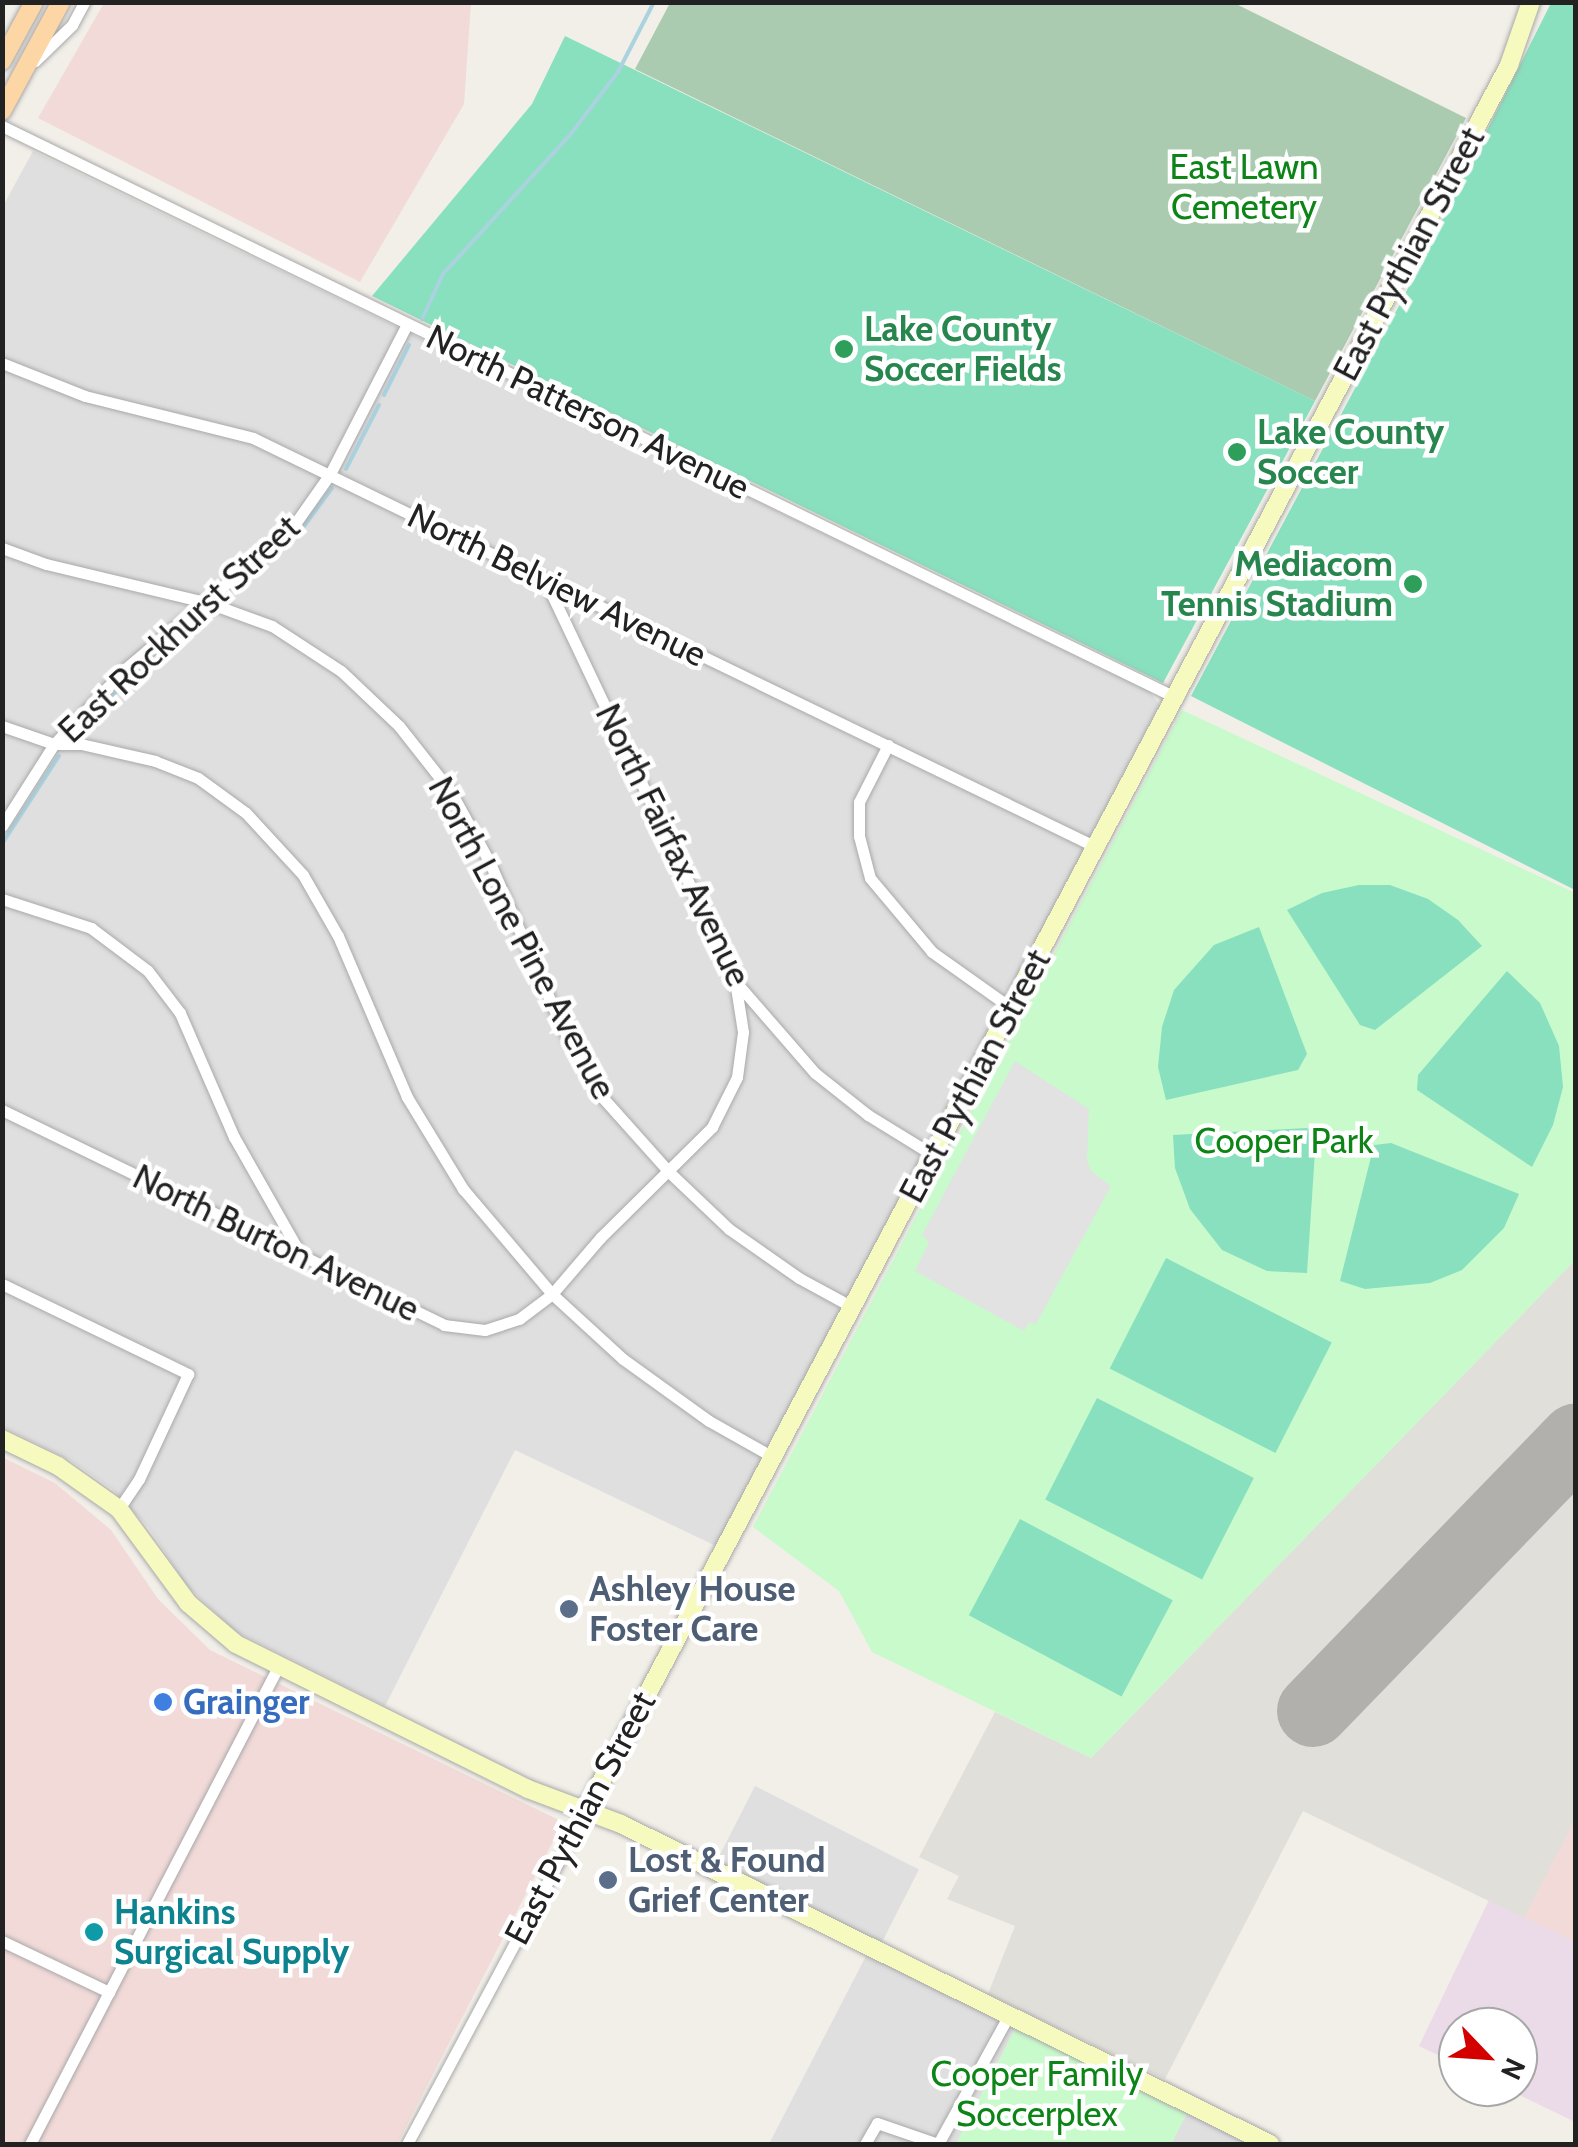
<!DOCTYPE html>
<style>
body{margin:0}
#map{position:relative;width:1578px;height:2147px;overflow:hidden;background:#f2efe9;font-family:Cabin,sans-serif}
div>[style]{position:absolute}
.residential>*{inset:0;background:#e0dfdf;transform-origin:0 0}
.commercial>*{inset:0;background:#f2dad9}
.industrial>*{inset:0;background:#ebdbe8}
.airport>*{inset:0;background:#e1dfda}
.cemetery>*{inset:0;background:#aacbaf}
.park>*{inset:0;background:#c8facc}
.pitch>*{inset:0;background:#88e0be;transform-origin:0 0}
.parking>*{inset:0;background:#e2e2e2}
.stream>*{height:4px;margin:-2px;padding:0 2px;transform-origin:2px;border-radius:2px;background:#aad3df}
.runway>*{height:72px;margin:-36px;padding:0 36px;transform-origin:36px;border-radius:36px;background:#b1b0ac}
.roads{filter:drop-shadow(0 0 2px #a9a9a9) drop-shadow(0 0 2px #a9a9a9)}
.street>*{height:11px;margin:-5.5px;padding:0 5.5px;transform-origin:5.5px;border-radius:5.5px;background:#fff}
.secondary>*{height:18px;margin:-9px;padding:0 9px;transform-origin:9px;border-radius:9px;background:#f7fabf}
.primary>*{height:18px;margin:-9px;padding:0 9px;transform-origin:9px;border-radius:9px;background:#fcd6a4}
.dots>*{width:28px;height:28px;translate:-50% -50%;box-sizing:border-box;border:5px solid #fff;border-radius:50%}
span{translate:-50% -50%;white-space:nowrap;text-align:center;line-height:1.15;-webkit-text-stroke:9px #fff;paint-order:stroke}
.park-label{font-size:35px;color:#0c8416}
.street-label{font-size:35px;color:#222}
.leisure-label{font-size:35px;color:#27864d;font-weight:700}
.left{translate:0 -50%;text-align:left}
.right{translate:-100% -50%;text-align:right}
.service-label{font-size:35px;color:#4e5e75;font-weight:700}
.shop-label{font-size:35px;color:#366cbe;font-weight:700}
.culture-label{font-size:35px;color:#0d838f;font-weight:700}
.frame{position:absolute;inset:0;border:5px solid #222;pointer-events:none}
.north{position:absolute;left:1438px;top:2007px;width:100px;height:100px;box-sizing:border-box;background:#fff;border:2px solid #a7a7a7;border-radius:50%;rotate:115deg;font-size:28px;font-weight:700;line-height:40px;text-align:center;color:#222}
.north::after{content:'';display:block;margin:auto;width:35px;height:45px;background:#d40000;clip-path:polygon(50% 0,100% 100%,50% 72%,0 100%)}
</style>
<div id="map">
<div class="residential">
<i style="clip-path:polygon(33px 151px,1149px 691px,1160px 705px,716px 1546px,515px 1450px,385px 1706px,235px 1631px,187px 1586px,149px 1528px,112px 1489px,70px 1460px,3px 1427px,2px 208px)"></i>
<i style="left:755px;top:1786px;width:184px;height:84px;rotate:27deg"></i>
<i style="clip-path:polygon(868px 1952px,1016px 2027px,956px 2144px,769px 2144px)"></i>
<i style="clip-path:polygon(1187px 2113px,1253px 2144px,1171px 2144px)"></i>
</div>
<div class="commercial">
<i style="clip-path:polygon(104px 3px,471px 3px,464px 104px,360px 282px,38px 118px)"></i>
<i style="clip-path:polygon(2px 1457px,55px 1483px,111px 1530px,158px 1599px,210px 1650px,563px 1822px,397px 2144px,3px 2144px)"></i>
<i style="clip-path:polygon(1575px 1815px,1575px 1942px,1518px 1915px)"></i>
</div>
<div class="industrial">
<i style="clip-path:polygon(1489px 1900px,1575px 1942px,1575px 2122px,1503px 2087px,1518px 2087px,1518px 2027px,1458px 2027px,1458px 2065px,1419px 2046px)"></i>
</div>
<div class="airport">
<i style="clip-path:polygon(1575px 1260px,1575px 1819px,1524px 1918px,1303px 1811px,1165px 2079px,988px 1994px,1015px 1926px,947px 1899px,959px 1876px,919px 1857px,995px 1712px,1091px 1758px)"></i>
</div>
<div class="cemetery">
<i style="clip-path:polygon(670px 3px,1234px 3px,1466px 118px,1315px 401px,635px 69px)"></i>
</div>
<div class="park">
<i style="clip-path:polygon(1182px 710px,1575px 893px,1575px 1260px,1091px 1758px,872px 1652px,839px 1591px,753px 1527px)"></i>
<i style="clip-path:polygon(1016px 2027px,1187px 2113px,1171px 2144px,956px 2144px)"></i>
</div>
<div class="pitch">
<i style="clip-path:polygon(1551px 3px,1576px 3px,1575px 890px,1191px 696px,1400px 304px)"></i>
<i style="clip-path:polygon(565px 36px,1315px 401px,1163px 683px,372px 296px,532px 104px)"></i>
<i style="clip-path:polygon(1359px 885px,1390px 885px,1428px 899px,1458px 920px,1482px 946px,1375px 1030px,1360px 1025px,1287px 910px,1322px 893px)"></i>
<i style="clip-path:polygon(1259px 927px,1307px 1054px,1298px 1070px,1166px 1100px,1158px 1067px,1162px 1027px,1174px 990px,1214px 945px)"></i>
<i style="clip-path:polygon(1507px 971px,1540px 1003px,1559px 1046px,1563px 1087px,1553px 1125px,1532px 1167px,1417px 1090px,1418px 1075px)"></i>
<i style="clip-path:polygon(1307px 1128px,1316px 1136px,1307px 1273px,1267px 1271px,1222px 1250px,1190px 1209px,1175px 1168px,1173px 1135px)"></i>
<i style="clip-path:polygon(1391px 1143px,1519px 1194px,1504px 1228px,1462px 1270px,1430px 1283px,1365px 1289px,1340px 1281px,1374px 1145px)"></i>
<i style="left:1166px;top:1258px;width:186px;height:124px;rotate:27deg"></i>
<i style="left:1097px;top:1398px;width:176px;height:114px;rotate:27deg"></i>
<i style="left:1020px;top:1519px;width:173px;height:109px;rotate:28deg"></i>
</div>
<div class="parking">
<i style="clip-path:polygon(1015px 1061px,1089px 1109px,1087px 1160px,1091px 1171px,1111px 1186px,1036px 1324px,1029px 1323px,1024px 1331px,915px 1271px,929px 1242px,922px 1235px)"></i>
</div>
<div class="stream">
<i style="left:422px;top:319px;width:50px;rotate:-65deg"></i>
<i style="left:443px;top:274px;width:188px;rotate:-47.6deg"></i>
<i style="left:570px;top:135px;width:79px;rotate:-52.7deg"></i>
<i style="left:618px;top:72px;width:79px;rotate:-62.8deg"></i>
<i style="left:384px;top:395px;width:56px;rotate:-63.4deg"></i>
<i style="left:346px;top:469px;width:72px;rotate:-62.7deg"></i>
<i style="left:238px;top:589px;width:81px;rotate:-42.5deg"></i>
<i style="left:298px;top:534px;width:57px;rotate:-53.5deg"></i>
<i style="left:86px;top:723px;width:103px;rotate:-45.4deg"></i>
<i style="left:158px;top:650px;width:62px;rotate:-37.8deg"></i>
<i style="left:2px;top:844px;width:105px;rotate:-57.1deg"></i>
</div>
<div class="runway">
<i style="left:1313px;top:1711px;width:378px;rotate:-45.9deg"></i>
</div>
<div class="roads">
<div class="street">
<i style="left:35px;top:61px;width:52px;rotate:-44.2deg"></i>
<i style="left:72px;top:25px;width:26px;rotate:-62deg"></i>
<i style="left:2px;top:126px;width:1305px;rotate:25.96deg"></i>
<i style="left:2px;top:363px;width:89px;rotate:21.7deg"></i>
<i style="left:85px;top:396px;width:173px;rotate:14deg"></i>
<i style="left:253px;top:438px;width:937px;rotate:25.88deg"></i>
<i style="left:2px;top:548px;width:47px;rotate:20deg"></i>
<i style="left:46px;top:564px;width:168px;rotate:13.5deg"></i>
<i style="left:209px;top:603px;width:67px;rotate:20.1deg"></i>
<i style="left:272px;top:626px;width:82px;rotate:33.1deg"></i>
<i style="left:341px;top:671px;width:80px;rotate:43.5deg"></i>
<i style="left:399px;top:726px;width:84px;rotate:51.8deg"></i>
<i style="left:451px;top:792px;width:79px;rotate:61.2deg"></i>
<i style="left:489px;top:861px;width:181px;rotate:66.3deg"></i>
<i style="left:562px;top:1027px;width:82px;rotate:60deg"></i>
<i style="left:603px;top:1098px;width:101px;rotate:48.2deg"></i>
<i style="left:670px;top:1173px;width:81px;rotate:43.5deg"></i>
<i style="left:729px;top:1229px;width:85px;rotate:35deg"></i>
<i style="left:799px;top:1278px;width:63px;rotate:28.6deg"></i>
<i style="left:545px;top:580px;width:444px;rotate:64.6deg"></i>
<i style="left:735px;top:981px;width:122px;rotate:49deg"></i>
<i style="left:815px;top:1073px;width:68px;rotate:38.4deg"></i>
<i style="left:868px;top:1115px;width:76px;rotate:31.6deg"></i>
<i style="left:2px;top:726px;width:55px;rotate:19.1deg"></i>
<i style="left:54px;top:744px;width:27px"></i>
<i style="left:81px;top:744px;width:76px;rotate:12.9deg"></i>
<i style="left:155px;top:761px;width:46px;rotate:21.6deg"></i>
<i style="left:198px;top:778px;width:59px;rotate:36.1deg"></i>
<i style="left:246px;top:813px;width:84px;rotate:47.4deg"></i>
<i style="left:303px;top:875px;width:70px;rotate:60.2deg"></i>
<i style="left:338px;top:936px;width:175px;rotate:66.8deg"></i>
<i style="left:407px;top:1097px;width:108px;rotate:58.7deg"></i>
<i style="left:463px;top:1189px;width:138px;rotate:49.7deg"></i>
<i style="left:552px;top:1294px;width:96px;rotate:42.5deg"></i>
<i style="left:623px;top:1359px;width:106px;rotate:35.8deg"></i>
<i style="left:709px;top:1421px;width:73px;rotate:29.4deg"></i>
<i style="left:888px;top:745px;width:64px;rotate:117deg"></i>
<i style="left:859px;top:802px;width:34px;rotate:90deg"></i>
<i style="left:859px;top:836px;width:43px;rotate:75.3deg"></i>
<i style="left:870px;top:878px;width:97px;rotate:50deg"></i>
<i style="left:932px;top:952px;width:97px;rotate:35.3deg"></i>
<i style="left:2px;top:826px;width:97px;rotate:-57.6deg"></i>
<i style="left:54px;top:744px;width:103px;rotate:-46.6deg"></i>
<i style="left:125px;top:669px;width:219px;rotate:-40.2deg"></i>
<i style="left:292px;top:528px;width:66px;rotate:-54.9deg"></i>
<i style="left:330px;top:474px;width:169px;rotate:-62.8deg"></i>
<i style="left:2px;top:899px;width:94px;rotate:18deg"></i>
<i style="left:91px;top:928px;width:71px;rotate:37deg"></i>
<i style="left:148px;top:971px;width:53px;rotate:52.7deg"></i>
<i style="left:180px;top:1013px;width:135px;rotate:66.5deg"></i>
<i style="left:234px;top:1137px;width:133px;rotate:60.4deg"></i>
<i style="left:2px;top:1110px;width:492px;rotate:25.9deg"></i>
<i style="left:444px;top:1325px;width:41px;rotate:7deg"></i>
<i style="left:485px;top:1330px;width:36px;rotate:-18deg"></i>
<i style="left:519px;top:1319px;width:41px;rotate:-37.1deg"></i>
<i style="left:552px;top:1294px;width:74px;rotate:-49.4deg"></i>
<i style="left:600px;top:1238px;width:158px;rotate:-44.7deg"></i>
<i style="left:712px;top:1127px;width:56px;rotate:-63.4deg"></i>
<i style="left:737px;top:1077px;width:45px;rotate:-82.4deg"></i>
<i style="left:743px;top:1032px;width:52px;rotate:-98.9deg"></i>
<i style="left:2px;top:1284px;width:207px;rotate:25.8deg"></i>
<i style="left:188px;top:1374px;width:116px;rotate:115deg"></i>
<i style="left:139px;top:1479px;width:36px;rotate:124deg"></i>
<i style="left:2px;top:1941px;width:119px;rotate:25.5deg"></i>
<i style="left:30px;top:2144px;width:538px;rotate:-62.53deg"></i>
<i style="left:407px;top:2144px;width:379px;rotate:-61.8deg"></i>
<i style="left:865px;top:2144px;width:24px;rotate:-60deg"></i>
<i style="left:877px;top:2123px;width:65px;rotate:19deg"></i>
<i style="left:938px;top:2144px;width:147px;rotate:-61.2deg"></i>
</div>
<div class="secondary">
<i style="left:2px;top:1439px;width:62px;rotate:25.7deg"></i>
<i style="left:58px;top:1466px;width:75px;rotate:35.2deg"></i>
<i style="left:119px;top:1509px;width:117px;rotate:53.7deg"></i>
<i style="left:188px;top:1603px;width:63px;rotate:40.5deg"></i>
<i style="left:236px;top:1644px;width:326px;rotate:26.4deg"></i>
<i style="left:528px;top:1789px;width:99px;rotate:20.6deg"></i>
<i style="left:621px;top:1824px;width:724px;rotate:26.25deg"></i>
<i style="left:586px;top:1810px;width:1974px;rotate:-62.12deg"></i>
<i style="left:1509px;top:65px;width:67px;rotate:-70.8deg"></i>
</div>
<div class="primary">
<i style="left:2px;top:61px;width:67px;rotate:-61.5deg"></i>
<i style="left:2px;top:111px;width:124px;rotate:-61.6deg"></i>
</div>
</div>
<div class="dots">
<i style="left:844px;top:349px;background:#2e9e5b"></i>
<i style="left:1237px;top:452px;background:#2e9e5b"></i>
<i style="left:1413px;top:584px;background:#2e9e5b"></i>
<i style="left:569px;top:1609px;background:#5c6f8a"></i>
<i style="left:163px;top:1702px;background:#3f7fe0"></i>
<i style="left:608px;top:1880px;background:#5c6f8a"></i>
<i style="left:94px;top:1932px;background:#0f9aa8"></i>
</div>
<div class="park-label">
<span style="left:1244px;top:187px">East Lawn<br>Cemetery</span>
<span style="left:1284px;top:1141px">Cooper Park</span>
<span style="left:1037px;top:2094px">Cooper Family<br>Soccerplex</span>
</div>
<div class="street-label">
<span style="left:1409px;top:254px;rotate:-62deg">East Pythian Street</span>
<span style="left:588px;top:412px;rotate:26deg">North Patterson Avenue</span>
<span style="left:557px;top:585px;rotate:26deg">North Belview Avenue</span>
<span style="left:179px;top:629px;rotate:-43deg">East Rockhurst Street</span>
<span style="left:673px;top:845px;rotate:64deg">North Fairfax Avenue</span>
<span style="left:522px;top:938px;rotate:62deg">North Lone Pine Avenue</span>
<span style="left:975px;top:1076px;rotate:-62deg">East Pythian Street</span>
<span style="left:276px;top:1243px;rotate:26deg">North Burton Avenue</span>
<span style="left:580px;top:1818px;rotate:-62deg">East Pythian Street</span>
</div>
<div class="leisure-label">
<span class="left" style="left:864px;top:349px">Lake County<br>Soccer Fields</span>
<span class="left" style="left:1257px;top:452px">Lake County<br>Soccer</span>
<span class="right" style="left:1393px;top:584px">Mediacom<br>Tennis Stadium</span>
</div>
<div class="service-label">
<span class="left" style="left:589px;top:1609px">Ashley House<br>Foster Care</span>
<span class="left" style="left:628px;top:1880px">Lost &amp; Found<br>Grief Center</span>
</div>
<div class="shop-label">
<span class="left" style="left:183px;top:1702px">Grainger</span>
</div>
<div class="culture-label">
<span class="left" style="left:114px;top:1932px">Hankins<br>Surgical Supply</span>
</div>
<div class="frame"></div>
<div class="north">N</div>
</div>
